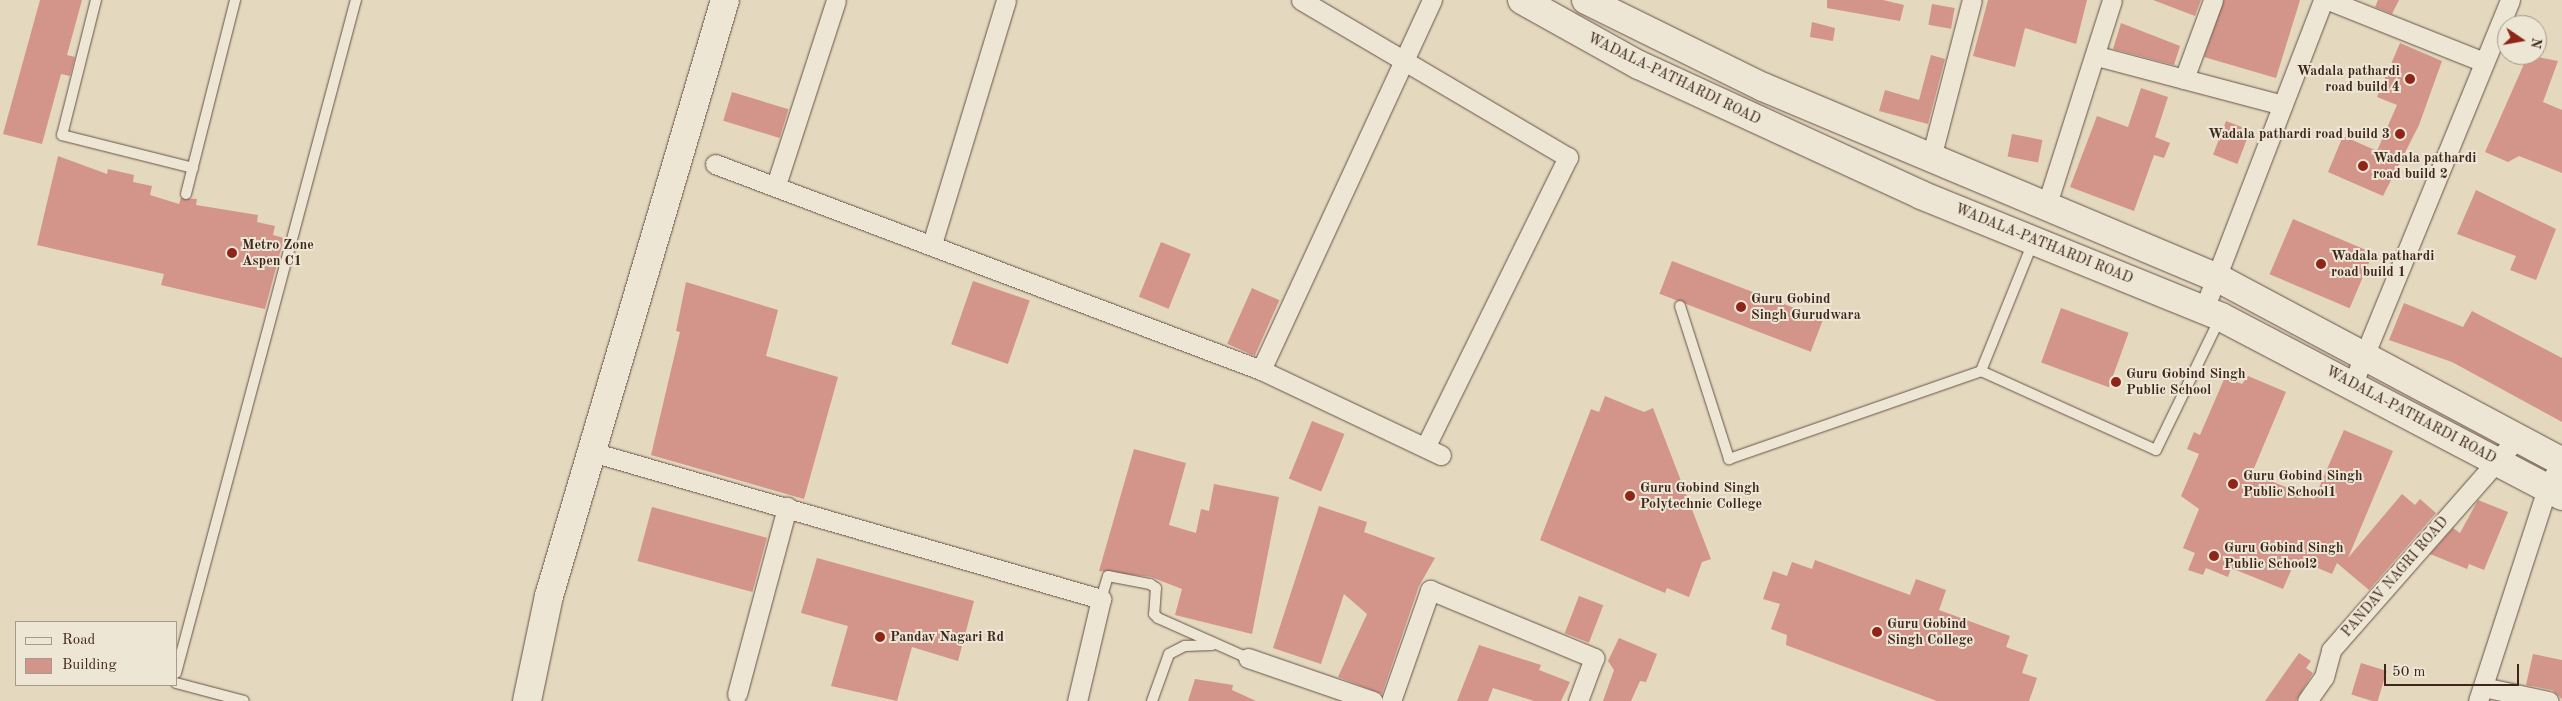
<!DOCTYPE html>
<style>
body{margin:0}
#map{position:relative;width:2562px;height:701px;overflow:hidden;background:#e4d8bf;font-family:"Old Standard TT",serif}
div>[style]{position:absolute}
.building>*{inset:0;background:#d3948a;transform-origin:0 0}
.roads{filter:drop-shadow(0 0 1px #685245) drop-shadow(0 0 1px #685245)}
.lane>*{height:10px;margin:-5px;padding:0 5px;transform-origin:5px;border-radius:5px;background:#ede6d5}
.street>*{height:19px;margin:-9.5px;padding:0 9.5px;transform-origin:9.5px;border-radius:9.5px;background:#ede6d5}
.secondary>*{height:28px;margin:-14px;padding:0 14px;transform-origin:14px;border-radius:14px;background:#ede6d5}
.dots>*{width:14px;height:14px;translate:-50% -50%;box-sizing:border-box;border:2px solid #ede6d5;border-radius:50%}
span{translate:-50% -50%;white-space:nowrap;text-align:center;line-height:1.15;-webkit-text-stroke:4px #ede6d5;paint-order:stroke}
.poi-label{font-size:14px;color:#3f261c;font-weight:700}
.right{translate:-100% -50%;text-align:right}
.left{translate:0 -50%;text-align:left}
.street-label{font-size:14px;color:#3f261c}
.legend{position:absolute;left:15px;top:621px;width:162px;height:65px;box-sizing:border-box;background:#ede6d5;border:1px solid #a7998b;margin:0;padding:6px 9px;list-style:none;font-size:15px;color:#3f261c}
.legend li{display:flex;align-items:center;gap:10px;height:25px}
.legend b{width:25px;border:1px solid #a7998b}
.north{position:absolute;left:2497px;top:15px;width:50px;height:50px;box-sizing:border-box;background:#ede6d5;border:1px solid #a7998b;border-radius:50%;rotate:102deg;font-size:14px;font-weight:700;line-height:20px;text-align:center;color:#3f261c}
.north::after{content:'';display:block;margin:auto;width:18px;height:22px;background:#8f2418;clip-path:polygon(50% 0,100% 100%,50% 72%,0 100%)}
.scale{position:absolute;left:2384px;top:664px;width:135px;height:22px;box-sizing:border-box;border:2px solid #3f261c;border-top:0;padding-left:6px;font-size:15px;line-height:18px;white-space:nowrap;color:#3f261c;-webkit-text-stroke:4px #ede6d5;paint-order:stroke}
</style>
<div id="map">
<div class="building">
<i style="clip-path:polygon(40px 0,82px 0,67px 55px,75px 57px,70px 76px,61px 74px,42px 144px,3px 134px)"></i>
<i style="clip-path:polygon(1827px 0,1883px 0,1904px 5px,1900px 21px,1827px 8px)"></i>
<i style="clip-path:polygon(1988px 0,2087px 0,2076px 44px,2025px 28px,2015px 67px,1973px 56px)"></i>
<i style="clip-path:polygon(2153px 0,2201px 0,2195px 16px)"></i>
<i style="clip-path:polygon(2224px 0,2300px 0,2276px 78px,2204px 57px)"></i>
<i style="clip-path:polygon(2378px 0,2399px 0,2392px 14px,2375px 7px)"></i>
<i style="left:1932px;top:4px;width:23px;height:21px;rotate:10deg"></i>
<i style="clip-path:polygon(1812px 22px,1835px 28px,1833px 41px,1810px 37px)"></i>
<i style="clip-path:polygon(2121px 23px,2180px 46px,2174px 65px,2113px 49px)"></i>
<i style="clip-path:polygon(2400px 43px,2442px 61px,2419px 125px,2383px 196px,2328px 172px,2343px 136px,2377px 151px,2397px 105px,2377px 97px)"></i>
<i style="clip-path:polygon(1931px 55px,1945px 59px,1928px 124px,1879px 111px,1885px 90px,1919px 100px)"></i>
<i style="clip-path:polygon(2528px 55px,2558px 61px,2543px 102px,2562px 110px,2562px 173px,2519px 156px,2508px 162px,2485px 152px)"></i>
<i style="clip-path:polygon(2141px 88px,2168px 97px,2155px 137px,2170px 143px,2164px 158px,2154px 155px,2134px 211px,2070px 187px,2097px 116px,2128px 127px)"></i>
<i style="left:732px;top:92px;width:59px;height:30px;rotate:17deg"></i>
<i style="left:2226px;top:121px;width:26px;height:36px;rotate:21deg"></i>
<i style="left:2012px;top:134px;width:31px;height:23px;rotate:11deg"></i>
<i style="clip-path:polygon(58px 156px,107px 174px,108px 169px,134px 175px,133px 182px,152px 186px,150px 195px,179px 204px,181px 198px,197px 199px,196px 205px,258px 215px,257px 222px,275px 226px,273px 235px,284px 238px,265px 309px,161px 285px,164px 274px,37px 245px)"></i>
<i style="clip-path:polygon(2476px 190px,2556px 229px,2536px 280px,2510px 270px,2516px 256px,2457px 234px)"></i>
<i style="left:2293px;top:219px;width:87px;height:60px;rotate:23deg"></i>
<i style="left:1161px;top:242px;width:32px;height:59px;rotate:22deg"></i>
<i style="left:1672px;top:261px;width:162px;height:35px;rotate:21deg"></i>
<i style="left:973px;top:281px;width:60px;height:67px;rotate:19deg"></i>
<i style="clip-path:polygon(686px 282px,778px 310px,766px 356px,838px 377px,804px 499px,651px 455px,680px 332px,676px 331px)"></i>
<i style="left:1252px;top:288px;width:30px;height:61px;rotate:24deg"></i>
<i style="clip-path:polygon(2404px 303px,2463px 327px,2472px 311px,2562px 358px,2562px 422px,2452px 362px,2389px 340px)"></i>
<i style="left:2061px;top:308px;width:72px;height:58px;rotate:20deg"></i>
<i style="clip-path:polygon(2248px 376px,2286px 392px,2252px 473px,2314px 499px,2344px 430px,2393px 451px,2348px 558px,2402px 494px,2415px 505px,2420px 499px,2436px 513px,2369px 590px,2337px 563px,2332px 574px,2296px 559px,2283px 589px,2231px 568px,2228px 577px,2206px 568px,2203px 575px,2188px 570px,2195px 553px,2183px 548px,2199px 509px,2181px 496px,2199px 454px,2187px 449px,2194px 432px,2200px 435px,2225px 377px,2242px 384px)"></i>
<i style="clip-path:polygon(1605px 396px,1644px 412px,1653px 408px,1711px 559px,1702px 562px,1689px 597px,1667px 588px,1665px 593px,1540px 540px,1591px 409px,1599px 412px)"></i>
<i style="left:1312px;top:421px;width:35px;height:62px;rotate:22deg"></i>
<i style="clip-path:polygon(1134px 449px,1186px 463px,1169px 525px,1196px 533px,1201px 509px,1209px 511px,1214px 484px,1279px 497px,1252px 634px,1175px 615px,1182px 589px,1151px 577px,1099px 571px)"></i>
<i style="clip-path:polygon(2478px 500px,2508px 512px,2484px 570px,2469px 564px,2467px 569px,2430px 554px,2453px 528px,2460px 533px)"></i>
<i style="clip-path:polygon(1319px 506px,1367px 522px,1364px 532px,1435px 558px,1419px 586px,1382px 694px,1338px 677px,1367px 614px,1344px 594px,1321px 664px,1273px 648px)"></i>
<i style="left:652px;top:507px;width:119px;height:56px;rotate:15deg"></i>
<i style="clip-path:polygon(817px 558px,974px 601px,958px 661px,912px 647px,897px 701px,831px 686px,848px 626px,801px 613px)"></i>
<i style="clip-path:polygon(1815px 560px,1910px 595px,1916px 579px,1946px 590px,1939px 610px,2010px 636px,2006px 647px,2028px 655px,2022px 673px,2037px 678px,2029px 701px,1937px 701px,1786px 645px,1787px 635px,1771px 629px,1780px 604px,1763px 599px,1773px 571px,1787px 576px,1792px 562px,1812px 569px)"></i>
<i style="left:1579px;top:596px;width:26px;height:40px;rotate:21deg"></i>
<i style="clip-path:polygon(1619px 638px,1657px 654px,1646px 682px,1640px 681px,1631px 701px,1603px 701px,1614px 670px,1608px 661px)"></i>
<i style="clip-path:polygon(1479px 645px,1541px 665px,1539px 670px,1570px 682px,1561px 701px,1534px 701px,1493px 688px,1488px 701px,1457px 701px)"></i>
<i style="clip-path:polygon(2299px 653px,2311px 661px,2306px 668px,2313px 673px,2296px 701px,2265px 701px)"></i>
<i style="clip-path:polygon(2533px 654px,2562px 660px,2562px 699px,2552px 690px,2526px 685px)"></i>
<i style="left:2361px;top:663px;width:27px;height:33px;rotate:17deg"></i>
<i style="clip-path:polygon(1195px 679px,1233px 685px,1232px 690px,1256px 701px,1188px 701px)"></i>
</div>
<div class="roads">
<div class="lane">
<i style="left:96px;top:0;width:139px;rotate:104.1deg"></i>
<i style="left:62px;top:135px;width:135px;rotate:14.1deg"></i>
<i style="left:186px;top:194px;width:200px;rotate:-75.8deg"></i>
<i style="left:1680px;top:306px;width:161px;rotate:72.2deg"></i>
<i style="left:1729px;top:459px;width:267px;rotate:-19.2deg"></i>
<i style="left:1981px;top:371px;width:139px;rotate:-68deg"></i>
<i style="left:1981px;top:371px;width:192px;rotate:24.3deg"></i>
<i style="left:2156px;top:450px;width:147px;rotate:-64.1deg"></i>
<i style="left:1101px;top:599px;width:24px;rotate:-73deg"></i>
<i style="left:1108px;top:576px;width:43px;rotate:10.8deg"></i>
<i style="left:1150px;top:584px;width:7px;rotate:34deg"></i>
<i style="left:1156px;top:588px;width:26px;rotate:94deg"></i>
<i style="left:1154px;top:614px;width:6px;rotate:45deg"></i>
<i style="left:1158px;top:618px;width:98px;rotate:24deg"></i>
<i style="left:176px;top:673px;width:697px;rotate:-75.03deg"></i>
<i style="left:176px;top:683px;width:70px;rotate:14.8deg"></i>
<i style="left:1152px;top:701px;width:50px;rotate:-70.1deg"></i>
<i style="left:1169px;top:654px;width:18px;rotate:-27deg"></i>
<i style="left:1185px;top:646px;width:27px;rotate:-2deg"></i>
</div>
<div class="street">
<i style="left:1301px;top:0;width:310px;rotate:30.5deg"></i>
<i style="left:1568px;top:157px;width:323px;rotate:116.2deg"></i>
<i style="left:2328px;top:0;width:168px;rotate:21.7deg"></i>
<i style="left:2097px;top:56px;width:192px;rotate:14.8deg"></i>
<i style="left:2184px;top:79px;width:84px;rotate:-69.8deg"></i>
<i style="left:1931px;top:158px;width:163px;rotate:-75.5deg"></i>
<i style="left:715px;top:164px;width:584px;rotate:20.67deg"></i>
<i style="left:1261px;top:370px;width:199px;rotate:25.3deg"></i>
<i style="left:776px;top:185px;width:194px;rotate:-72deg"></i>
<i style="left:2046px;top:207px;width:217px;rotate:-72.3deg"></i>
<i style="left:932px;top:244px;width:255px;rotate:-73.1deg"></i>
<i style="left:2204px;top:309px;width:331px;rotate:-68.9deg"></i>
<i style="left:1261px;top:370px;width:408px;rotate:-65.2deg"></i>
<i style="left:2353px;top:383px;width:414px;rotate:-67.7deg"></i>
<i style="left:592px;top:452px;width:530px;rotate:16.11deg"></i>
<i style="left:1101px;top:599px;width:105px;rotate:103.2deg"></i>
<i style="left:1248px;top:658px;width:132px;rotate:19deg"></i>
<i style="left:2483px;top:687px;width:67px;rotate:12deg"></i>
<i style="left:737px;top:694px;width:194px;rotate:-75deg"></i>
<i style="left:1391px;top:701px;width:118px;rotate:-70.6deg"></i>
<i style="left:1430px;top:590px;width:178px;rotate:22.5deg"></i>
<i style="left:1594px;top:658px;width:46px;rotate:110.4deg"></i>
<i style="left:2307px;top:701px;width:29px;rotate:-55deg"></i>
<i style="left:2324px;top:677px;width:28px;rotate:-75deg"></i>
<i style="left:2331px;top:650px;width:283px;rotate:-48.7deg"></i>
<i style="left:2478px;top:701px;width:223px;rotate:-72deg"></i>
<i style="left:2547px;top:489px;width:31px;rotate:-63deg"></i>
</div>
<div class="secondary">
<i style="left:1522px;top:0;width:134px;rotate:29.1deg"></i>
<i style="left:1639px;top:65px;width:311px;rotate:24.7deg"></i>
<i style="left:1921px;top:195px;width:324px;rotate:22.1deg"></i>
<i style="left:2221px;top:317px;width:385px;rotate:27.7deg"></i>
<i style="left:1586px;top:0;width:197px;rotate:26.2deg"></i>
<i style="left:1763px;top:87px;width:491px;rotate:22.8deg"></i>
<i style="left:2216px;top:277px;width:392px;rotate:28.1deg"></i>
<i style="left:527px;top:701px;width:107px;rotate:-78.2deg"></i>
<i style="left:549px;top:596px;width:621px;rotate:-73.55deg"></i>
</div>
</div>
<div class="dots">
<i style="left:2410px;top:79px;background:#8f2418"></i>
<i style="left:2400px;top:134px;background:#8f2418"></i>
<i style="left:2363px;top:166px;background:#8f2418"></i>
<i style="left:232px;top:253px;background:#8f2418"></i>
<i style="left:2321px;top:264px;background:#8f2418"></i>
<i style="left:1741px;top:307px;background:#8f2418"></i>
<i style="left:2116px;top:382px;background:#8f2418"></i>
<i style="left:2233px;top:484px;background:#8f2418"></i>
<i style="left:1630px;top:496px;background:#8f2418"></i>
<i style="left:2214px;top:556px;background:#8f2418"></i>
<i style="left:1877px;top:632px;background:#8f2418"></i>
<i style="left:880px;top:637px;background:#8f2418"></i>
</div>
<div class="poi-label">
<span class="right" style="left:2400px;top:79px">Wadala pathardi<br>road build 4</span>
<span class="right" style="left:2390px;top:134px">Wadala pathardi road build 3</span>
<span class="left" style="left:2373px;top:166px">Wadala pathardi<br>road build 2</span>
<span class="left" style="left:242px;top:253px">Metro Zone<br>Aspen C1</span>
<span class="left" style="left:2331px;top:264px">Wadala pathardi<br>road build 1</span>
<span class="left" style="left:1751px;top:307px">Guru Gobind<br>Singh Gurudwara</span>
<span class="left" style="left:2126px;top:382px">Guru Gobind Singh<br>Public School</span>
<span class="left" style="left:2243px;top:484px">Guru Gobind Singh<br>Public School1</span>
<span class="left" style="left:1640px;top:496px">Guru Gobind Singh<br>Polytechnic College</span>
<span class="left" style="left:2224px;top:556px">Guru Gobind Singh<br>Public School2</span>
<span class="left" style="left:1887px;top:632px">Guru Gobind<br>Singh College</span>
<span class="left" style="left:890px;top:637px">Pandav Nagari Rd</span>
</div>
<div class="street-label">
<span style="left:1674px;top:79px;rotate:26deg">WADALA-PATHARDI ROAD</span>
<span style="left:2044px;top:244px;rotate:22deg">WADALA-PATHARDI ROAD</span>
<span style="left:2411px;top:415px;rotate:28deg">WADALA-PATHARDI ROAD</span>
<span style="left:2395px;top:577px;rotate:-49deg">PANDAV NAGRI ROAD</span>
</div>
<ul class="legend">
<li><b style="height:6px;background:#ede6d5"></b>Road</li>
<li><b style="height:14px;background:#d3948a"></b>Building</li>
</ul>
<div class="north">N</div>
<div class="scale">50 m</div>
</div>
